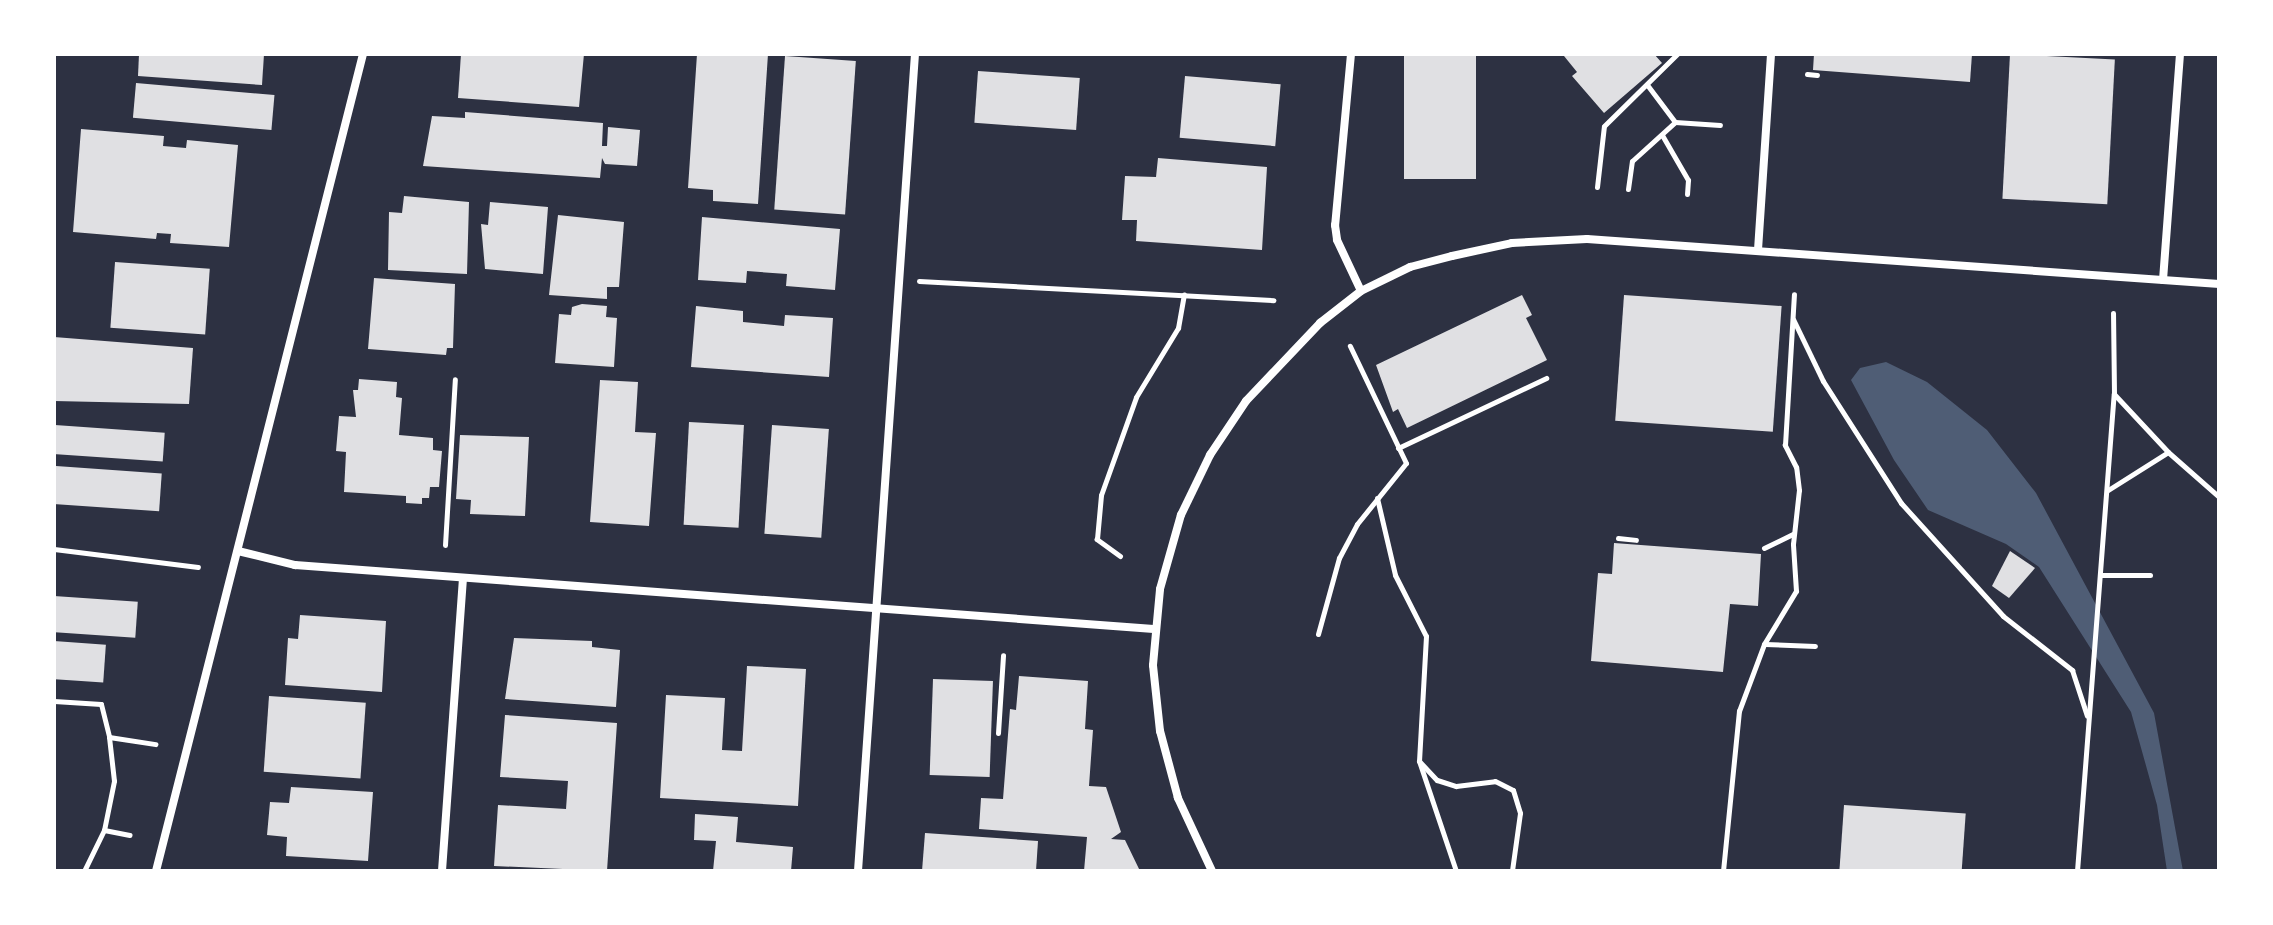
<!DOCTYPE html>
<style>
body{margin:0}
#map{position:relative;width:2273px;height:925px;overflow:hidden;background:#2d3142;font-family:Raleway,sans-serif}
div>[style]{position:absolute}
.water>*{inset:0;background:#4f5d75}
.building>*{inset:0;background:#e0e0e3;transform-origin:0 0}
.path>*{height:5px;margin:-2.5px;padding:0 2.5px;transform-origin:2.5px;border-radius:2.5px;background:#fff}
.minor>*{height:8px;margin:-4px;padding:0 4px;transform-origin:4px;border-radius:4px;background:#fff}
span{translate:-50% -50%;white-space:nowrap;text-align:center;line-height:1.15;-webkit-text-stroke:6px #fff;paint-order:stroke}
.frame{position:absolute;inset:0;border:56px solid #fff;pointer-events:none}
</style>
<div id="map">
<div class="water">
<i style="clip-path:polygon(1886px 362px,1927px 382px,1987px 430px,2036px 493px,2154px 713px,2183px 871px,2167px 871px,2157px 805px,2131px 712px,2039px 567px,2006px 544px,1928px 510px,1894px 460px,1851px 380px,1860px 368px)"></i>
</div>
<div class="building">
<i style="clip-path:polygon(139px 54px,264px 54px,262px 85px,138px 76px)"></i>
<i style="clip-path:polygon(461px 54px,584px 54px,579px 107px,458px 98px)"></i>
<i style="clip-path:polygon(697px 54px,768px 54px,758px 204px,713px 201px,713px 190px,688px 188px)"></i>
<i style="left:1404px;top:54px;width:72px;height:125px"></i>
<i style="clip-path:polygon(1654px 54px,1662px 63px,1604px 113px,1572px 76px,1577px 72px,1564px 56px)"></i>
<i style="clip-path:polygon(1814px 54px,1972px 54px,1970px 82px,1813px 70px)"></i>
<i style="left:2010px;top:54px;width:105px;height:145px;rotate:3deg"></i>
<i style="left:785px;top:56px;width:71px;height:154px;rotate:4deg"></i>
<i style="left:978px;top:71px;width:102px;height:52px;rotate:4deg"></i>
<i style="left:1185px;top:76px;width:96px;height:62px;rotate:5deg"></i>
<i style="left:136px;top:83px;width:139px;height:35px;rotate:5deg"></i>
<i style="clip-path:polygon(465px 112px,603px 123px,602px 146px,607px 146px,608px 127px,640px 130px,637px 166px,605px 164px,602px 158px,600px 178px,423px 166px,432px 116px,465px 118px)"></i>
<i style="clip-path:polygon(81px 129px,164px 136px,163px 146px,186px 148px,187px 140px,238px 145px,229px 247px,170px 243px,171px 234px,157px 233px,156px 239px,73px 232px)"></i>
<i style="clip-path:polygon(1158px 158px,1267px 167px,1262px 250px,1136px 241px,1137px 220px,1122px 220px,1125px 176px,1156px 177px)"></i>
<i style="clip-path:polygon(404px 196px,469px 202px,467px 274px,388px 270px,389px 212px,402px 213px)"></i>
<i style="clip-path:polygon(490px 202px,548px 207px,543px 274px,485px 269px,481px 224px,488px 225px)"></i>
<i style="clip-path:polygon(558px 215px,624px 222px,619px 287px,607px 287px,607px 299px,549px 295px)"></i>
<i style="clip-path:polygon(702px 217px,840px 229px,835px 290px,786px 286px,787px 274px,747px 271px,746px 283px,698px 280px)"></i>
<i style="left:115px;top:262px;width:95px;height:66px;rotate:4deg"></i>
<i style="clip-path:polygon(374px 278px,455px 284px,453px 348px,447px 348px,446px 355px,368px 349px)"></i>
<i style="clip-path:polygon(1522px 295px,1532px 315px,1526px 318px,1547px 360px,1407px 428px,1398px 409px,1393px 412px,1376px 365px)"></i>
<i style="left:1624px;top:295px;width:158px;height:126px;rotate:4deg"></i>
<i style="clip-path:polygon(582px 304px,607px 306px,606px 317px,617px 318px,614px 367px,555px 363px,559px 314px,571px 315px,572px 307px)"></i>
<i style="clip-path:polygon(696px 306px,743px 311px,743px 322px,784px 326px,785px 315px,833px 318px,829px 377px,691px 367px)"></i>
<i style="clip-path:polygon(54px 337px,193px 348px,189px 404px,54px 401px)"></i>
<i style="clip-path:polygon(359px 379px,397px 382px,396px 397px,402px 398px,399px 435px,433px 438px,433px 450px,442px 451px,439px 487px,430px 487px,429px 498px,422px 498px,422px 504px,406px 503px,406px 496px,344px 492px,346px 452px,336px 451px,339px 416px,356px 417px,353px 390px,358px 390px)"></i>
<i style="clip-path:polygon(600px 380px,638px 382px,635px 432px,656px 433px,649px 526px,590px 522px)"></i>
<i style="left:689px;top:422px;width:55px;height:103px;rotate:3deg"></i>
<i style="left:55px;top:425px;width:110px;height:29px;rotate:4deg"></i>
<i style="left:772px;top:425px;width:57px;height:109px;rotate:4deg"></i>
<i style="clip-path:polygon(460px 435px,529px 437px,525px 516px,470px 514px,471px 500px,456px 499px)"></i>
<i style="left:56px;top:466px;width:106px;height:38px;rotate:4deg"></i>
<i style="clip-path:polygon(1614px 543px,1761px 554px,1758px 606px,1730px 604px,1723px 672px,1591px 661px,1598px 573px,1612px 574px)"></i>
<i style="clip-path:polygon(2010px 551px,2035px 568px,2009px 598px,1992px 586px)"></i>
<i style="left:54px;top:596px;width:84px;height:36px;rotate:4deg"></i>
<i style="clip-path:polygon(300px 615px,386px 621px,382px 692px,285px 685px,288px 638px,298px 639px)"></i>
<i style="clip-path:polygon(514px 638px,592px 641px,592px 647px,620px 650px,616px 707px,505px 699px)"></i>
<i style="left:54px;top:641px;width:52px;height:38px;rotate:4deg"></i>
<i style="clip-path:polygon(747px 666px,806px 669px,798px 806px,660px 798px,666px 695px,725px 698px,722px 750px,742px 751px)"></i>
<i style="clip-path:polygon(1019px 676px,1088px 681px,1085px 729px,1093px 730px,1089px 786px,1106px 787px,1121px 832px,1111px 839px,1125px 840px,1140px 871px,1084px 871px,1087px 837px,979px 829px,981px 798px,1003px 799px,1010px 709px,1016px 710px)"></i>
<i style="left:933px;top:679px;width:60px;height:96px;rotate:2deg"></i>
<i style="left:269px;top:696px;width:97px;height:76px;rotate:4deg"></i>
<i style="clip-path:polygon(505px 715px,617px 723px,607px 871px,494px 866px,498px 805px,566px 809px,568px 781px,500px 777px)"></i>
<i style="clip-path:polygon(291px 787px,373px 792px,368px 861px,286px 856px,287px 837px,267px 835px,270px 802px,289px 803px)"></i>
<i style="left:1844px;top:805px;width:122px;height:66px;rotate:4deg"></i>
<i style="clip-path:polygon(695px 814px,738px 817px,736px 842px,793px 847px,791px 871px,713px 871px,716px 841px,694px 840px)"></i>
<i style="clip-path:polygon(925px 833px,1038px 841px,1036px 871px,922px 871px)"></i>
</div>
<div class="path">
<i style="left:1807px;top:74px;width:10px;rotate:6deg"></i>
<i style="left:1648px;top:86px;width:45px;rotate:53.1deg"></i>
<i style="left:1662px;top:135px;width:52px;rotate:60deg"></i>
<i style="left:1688px;top:180px;width:14px;rotate:94deg"></i>
<i style="left:1597px;top:187px;width:61px;rotate:-83.5deg"></i>
<i style="left:1604px;top:126px;width:103px;rotate:-44.6deg"></i>
<i style="left:1628px;top:189px;width:28px;rotate:-82deg"></i>
<i style="left:1632px;top:161px;width:58px;rotate:-42.2deg"></i>
<i style="left:1675px;top:122px;width:45px;rotate:3.8deg"></i>
<i style="left:919px;top:281px;width:355px;rotate:3.1deg"></i>
<i style="left:1793px;top:319px;width:69px;rotate:64.2deg"></i>
<i style="left:1823px;top:381px;width:145px;rotate:57.4deg"></i>
<i style="left:1901px;top:503px;width:152px;rotate:47.9deg"></i>
<i style="left:2003px;top:616px;width:88px;rotate:38deg"></i>
<i style="left:2072px;top:670px;width:48px;rotate:71.9deg"></i>
<i style="left:2114px;top:394px;width:79px;rotate:47deg"></i>
<i style="left:1398px;top:448px;width:164px;rotate:-25.3deg"></i>
<i style="left:2108px;top:490px;width:71px;rotate:-32.3deg"></i>
<i style="left:2168px;top:452px;width:68px;rotate:41.4deg"></i>
<i style="left:1377px;top:498px;width:79px;rotate:76.8deg"></i>
<i style="left:1395px;top:575px;width:68px;rotate:63.1deg"></i>
<i style="left:1426px;top:636px;width:125px;rotate:93.2deg"></i>
<i style="left:1419px;top:761px;width:116px;rotate:71.4deg"></i>
<i style="left:1618px;top:538px;width:18px;rotate:6deg"></i>
<i style="left:445px;top:545px;width:166px;rotate:-86.6deg"></i>
<i style="left:1764px;top:548px;width:32px;rotate:-26deg"></i>
<i style="left:54px;top:549px;width:145px;rotate:7.1deg"></i>
<i style="left:1120px;top:556px;width:29px;rotate:-144deg"></i>
<i style="left:1097px;top:539px;width:44px;rotate:-84.8deg"></i>
<i style="left:1101px;top:495px;width:104px;rotate:-70.3deg"></i>
<i style="left:1136px;top:397px;width:81px;rotate:-58.7deg"></i>
<i style="left:1178px;top:328px;width:34px;rotate:-80deg"></i>
<i style="left:2100px;top:575px;width:50px"></i>
<i style="left:1318px;top:634px;width:79px;rotate:-74.6deg"></i>
<i style="left:1339px;top:558px;width:38px;rotate:-62deg"></i>
<i style="left:1357px;top:524px;width:78px;rotate:-51.2deg"></i>
<i style="left:1406px;top:463px;width:130px;rotate:-115.6deg"></i>
<i style="left:1765px;top:644px;width:50px;rotate:2.3deg"></i>
<i style="left:54px;top:701px;width:47px;rotate:3.7deg"></i>
<i style="left:101px;top:704px;width:34px;rotate:76deg"></i>
<i style="left:109px;top:737px;width:44px;rotate:83.5deg"></i>
<i style="left:114px;top:781px;width:50px;rotate:101.5deg"></i>
<i style="left:104px;top:830px;width:46px;rotate:116deg"></i>
<i style="left:998px;top:733px;width:78px;rotate:-86.3deg"></i>
<i style="left:109px;top:737px;width:47px;rotate:8.7deg"></i>
<i style="left:1419px;top:761px;width:26px;rotate:47deg"></i>
<i style="left:1437px;top:780px;width:20px;rotate:18deg"></i>
<i style="left:1456px;top:786px;width:39px;rotate:-7deg"></i>
<i style="left:1495px;top:781px;width:20px;rotate:27deg"></i>
<i style="left:1513px;top:790px;width:24px;rotate:73deg"></i>
<i style="left:1520px;top:813px;width:59px;rotate:97.9deg"></i>
<i style="left:104px;top:830px;width:26px;rotate:11deg"></i>
<i style="left:1723px;top:871px;width:161px;rotate:-84.3deg"></i>
<i style="left:1739px;top:711px;width:72px;rotate:-69.5deg"></i>
<i style="left:1764px;top:644px;width:62px;rotate:-58.9deg"></i>
<i style="left:1796px;top:591px;width:47px;rotate:-93.7deg"></i>
<i style="left:1793px;top:544px;width:54px;rotate:-83.7deg"></i>
<i style="left:1799px;top:490px;width:23px;rotate:-97deg"></i>
<i style="left:1796px;top:467px;width:25px;rotate:-117deg"></i>
<i style="left:1785px;top:445px;width:151px;rotate:-86.6deg"></i>
<i style="left:2077px;top:871px;width:479px;rotate:-85.6deg"></i>
<i style="left:2114px;top:393px;width:80px;rotate:-90.7deg"></i>
</div>
<div class="minor">
<i style="left:1351px;top:54px;width:172px;rotate:95.3deg"></i>
<i style="left:1335px;top:225px;width:15px;rotate:82deg"></i>
<i style="left:1337px;top:240px;width:56px;rotate:64.8deg"></i>
<i style="left:1758px;top:250px;width:196px;rotate:-86.2deg"></i>
<i style="left:2163px;top:280px;width:227px;rotate:-85.7deg"></i>
<i style="left:238px;top:551px;width:59px;rotate:13.8deg"></i>
<i style="left:295px;top:565px;width:861px;rotate:4.26deg"></i>
<i style="left:156px;top:871px;width:843px;rotate:-75.78deg"></i>
<i style="left:442px;top:871px;width:293px;rotate:-85.9deg"></i>
<i style="left:858px;top:871px;width:819px;rotate:-86.01deg"></i>
<i style="left:1212px;top:871px;width:81px;rotate:-115deg"></i>
<i style="left:1178px;top:798px;width:69px;rotate:-105deg"></i>
<i style="left:1160px;top:731px;width:66px;rotate:-96.1deg"></i>
<i style="left:1153px;top:665px;width:76px;rotate:-84.7deg"></i>
<i style="left:1160px;top:589px;width:77px;rotate:-74.2deg"></i>
<i style="left:1181px;top:515px;width:67px;rotate:-64.2deg"></i>
<i style="left:1210px;top:455px;width:65px;rotate:-56.3deg"></i>
<i style="left:1246px;top:401px;width:108px;rotate:-46.5deg"></i>
<i style="left:1320px;top:323px;width:52px;rotate:-38deg"></i>
<i style="left:1361px;top:291px;width:55px;rotate:-26.1deg"></i>
<i style="left:1410px;top:267px;width:43px;rotate:-14.7deg"></i>
<i style="left:1452px;top:256px;width:61px;rotate:-12.2deg"></i>
<i style="left:1512px;top:243px;width:75px;rotate:-3.1deg"></i>
<i style="left:1587px;top:239px;width:634px;rotate:4.07deg"></i>
</div>
<div class="frame"></div>
</div>
